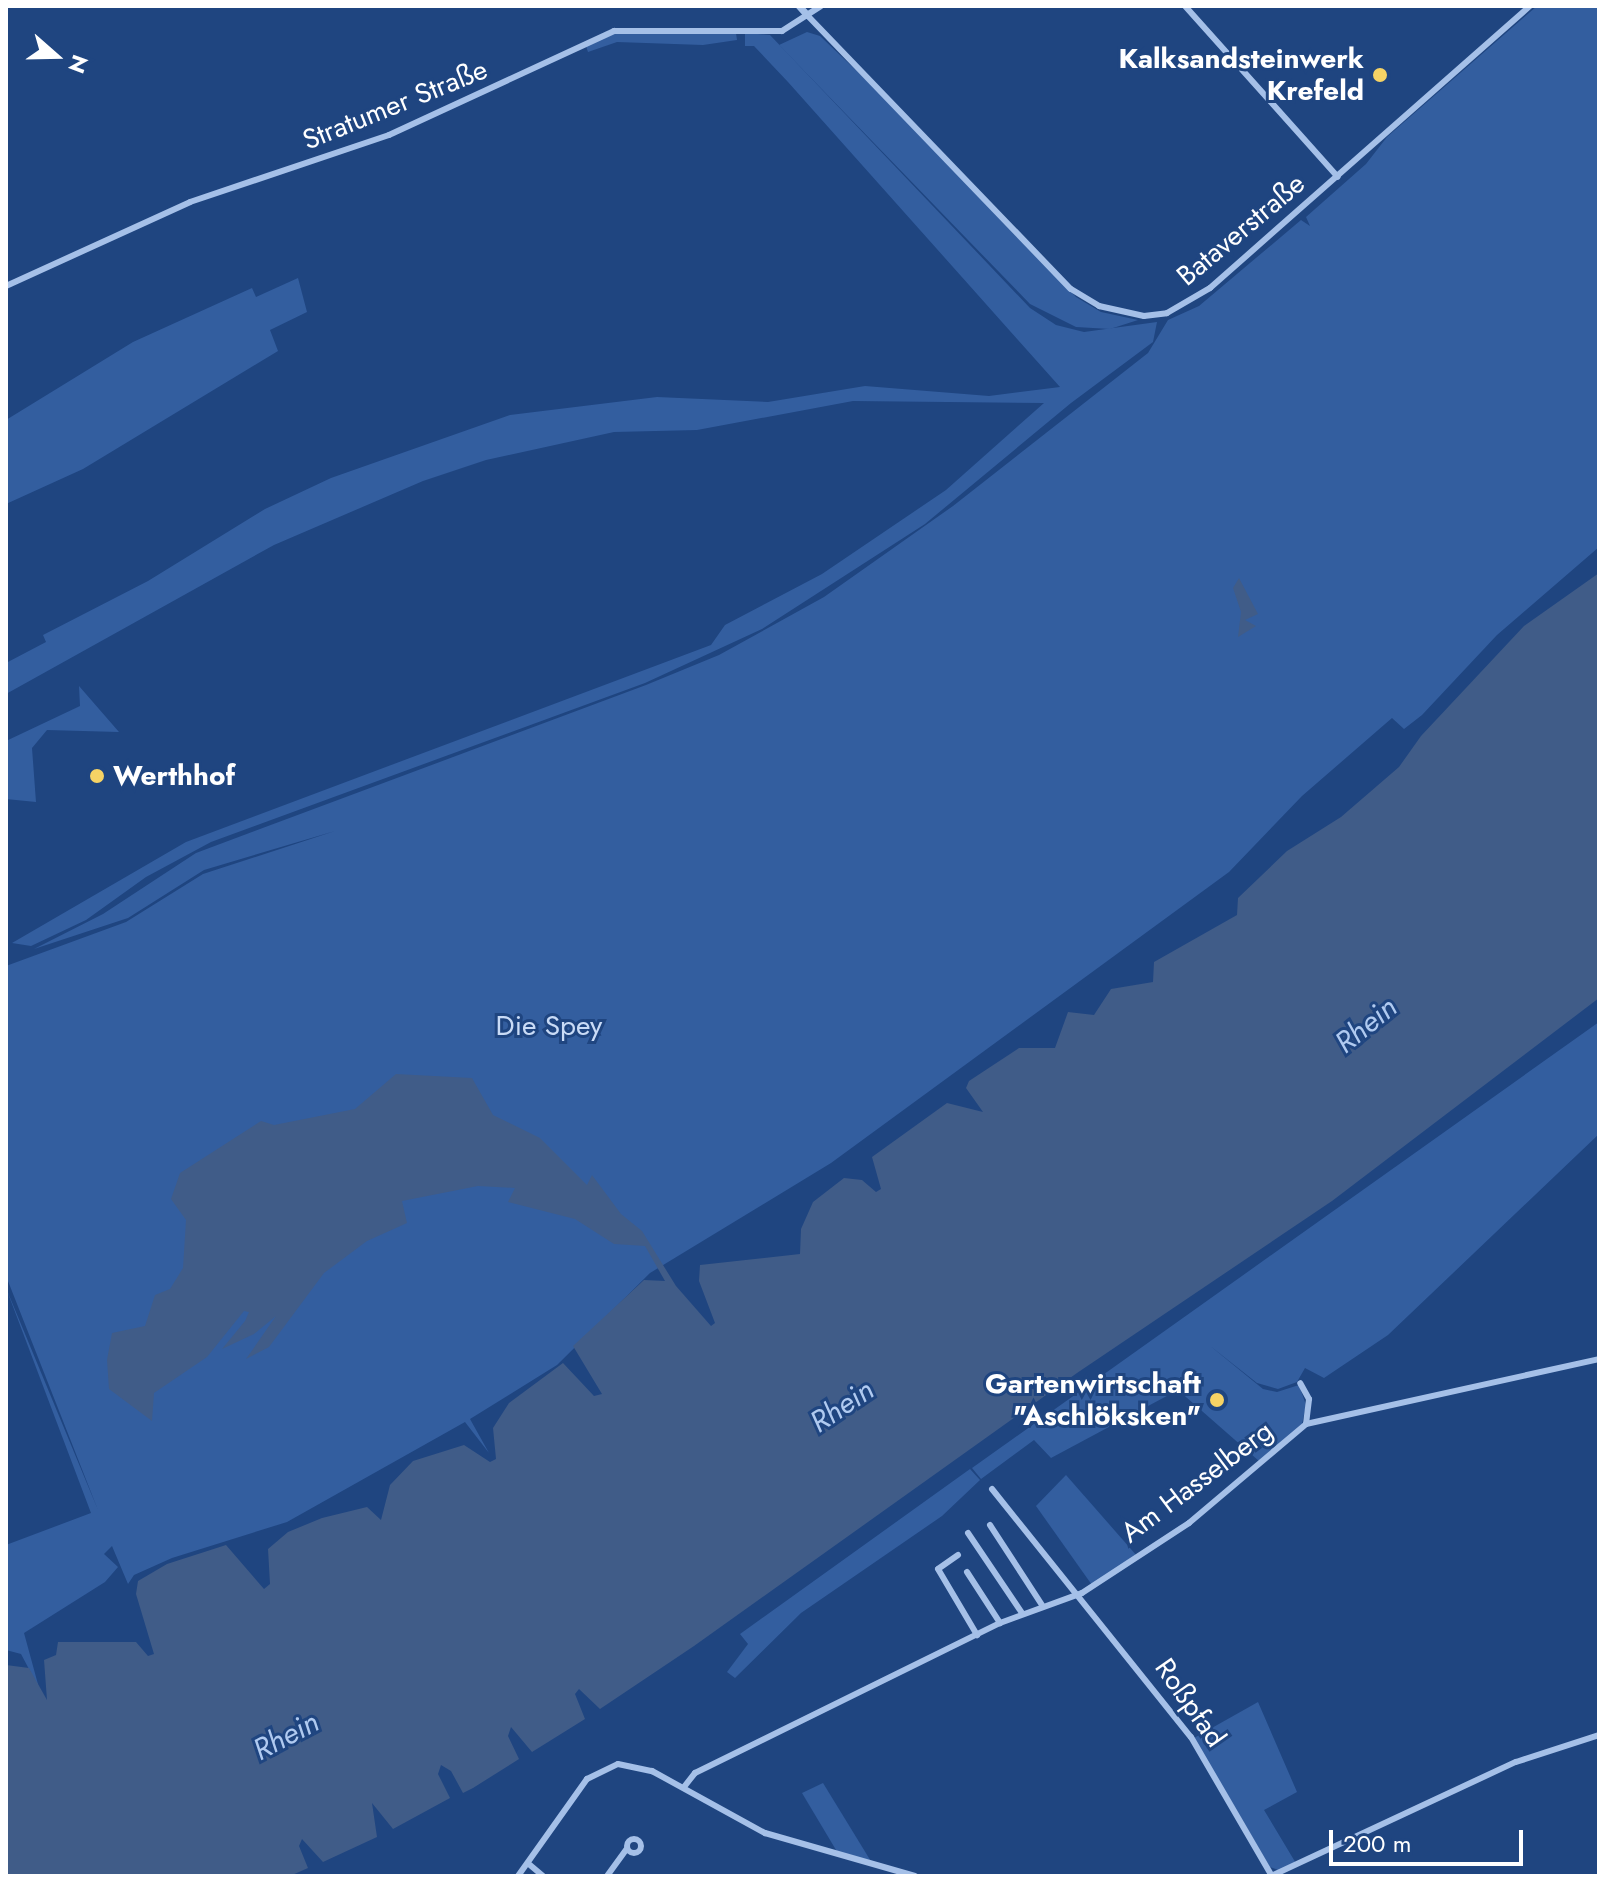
<!DOCTYPE html>
<meta charset="utf-8">
<style>
body{margin:0}
#map{position:relative;width:1605px;height:1882px;overflow:hidden;background:#1f4580;font-family:Jost,sans-serif}
div>[style]{position:absolute}
.green>*{inset:0;background:#335e9f}
.water>*{inset:0;background:#405c88}
.minor>*{height:6px;margin:-3px;padding:0 3px;transform-origin:3px;border-radius:3px;background:#a5c0e8}
.minor>.ring{margin:-3px;padding:0;box-sizing:content-box;background:none;border:6px solid #a5c0e8;border-radius:50%}
.tertiary>*{height:7px;margin:-3.5px;padding:0 3.5px;transform-origin:3.5px;border-radius:3.5px;background:#a5c0e8}
.dots>*{width:22px;height:22px;translate:-50% -50%;box-sizing:border-box;border:4px solid #1f4580;border-radius:50%}
span{translate:-50% -50%;white-space:nowrap;text-align:center;line-height:1.15;-webkit-text-stroke:6px #1f4580;paint-order:stroke}
.poi-label{font-size:28px;color:#fff;font-weight:700}
.right{translate:-100% -50%;text-align:right}
.left{translate:0 -50%;text-align:left}
.street-label{font-size:28px;color:#fff}
.park-label{font-size:28px;color:#c9dbf6}
.water-label{font-size:30px;color:#b0caf0;font-style:italic}
.frame{position:absolute;inset:0;border:8px solid #fff;pointer-events:none}
.north{position:absolute;left:16px;top:16px;width:80px;height:80px;-webkit-text-stroke:6px #1f4580;paint-order:stroke;rotate:110deg;font-size:22px;font-weight:700;line-height:32px;text-align:center;color:#fff}
.north::after{content:'';display:block;margin:auto;width:28px;height:36px;background:#fff;clip-path:polygon(50% 0,100% 100%,50% 72%,0 100%)}
.scale{position:absolute;left:1329px;top:1830px;width:194px;height:36px;box-sizing:border-box;border:4px solid #fff;border-top:0;padding-left:10px;font-size:24px;line-height:28px;white-space:nowrap;color:#fff;-webkit-text-stroke:6px #1f4580;paint-order:stroke}
</style>
<div id="map">
<div class="green">
<i style="clip-path:polygon(1537px 6px,1599px 6px,1599px 547px,1497px 635px,1422px 715px,1404px 729px,1392px 718px,1302px 796px,1229px 872px,831px 1163px,650px 1273px,557px 1365px,470px 1419px,489px 1453px,465px 1422px,287px 1522px,172px 1558px,134px 1575px,128px 1584px,112px 1546px,104px 1554px,118px 1567px,105px 1582px,24px 1633px,39px 1688px,21px 1654px,6px 1650px,6px 1545px,91px 1513px,6px 1288px,98px 1510px,6px 1276px,6px 966px,126px 922px,203px 874px,335px 831px,204px 870px,128px 918px,34px 949px,103px 914px,196px 853px,646px 685px,719px 655px,824px 597px,953px 506px,1148px 353px,1168px 320px,1199px 306px,1301px 220px,1310px 226px,1306px 217px,1366px 164px,1387px 137px)"></i>
<i style="clip-path:polygon(807px 32px,820px 36px,862px 76px,1076px 297px,1101px 312px,1138px 320px,1110px 329px,1076px 327px,1030px 304px,779px 45px)"></i>
<i style="clip-path:polygon(616px 33px,736px 33px,737px 40px,703px 45px,617px 42px,588px 52px,586px 46px)"></i>
<i style="clip-path:polygon(745px 33px,770px 35px,1030px 308px,1056px 325px,1084px 332px,1157px 322px,1153px 342px,1071px 403px,925px 524px,762px 629px,645px 683px,211px 842px,146px 877px,86px 920px,31px 946px,12px 943px,186px 842px,711px 645px,725px 625px,822px 574px,946px 490px,1044px 403px,853px 401px,697px 430px,614px 432px,486px 460px,423px 481px,274px 545px,6px 694px,6px 663px,46px 642px,43px 635px,148px 581px,265px 509px,331px 478px,510px 415px,657px 397px,768px 402px,865px 386px,989px 396px,1060px 387px,788px 82px,754px 46px,745px 46px)"></i>
<i style="clip-path:polygon(298px 278px,307px 312px,270px 330px,278px 351px,83px 469px,6px 504px,6px 420px,133px 342px,252px 288px,256px 297px)"></i>
<i style="clip-path:polygon(79px 686px,119px 732px,47px 730px,32px 748px,36px 802px,6px 799px,6px 741px,80px 706px)"></i>
<i style="clip-path:polygon(1599px 1022px,1599px 1134px,1388px 1335px,1324px 1378px,1305px 1368px,1297px 1382px,1278px 1389px,1257px 1383px,1209px 1345px,1263px 1389px,1277px 1392px,1299px 1385px,1306px 1405px,1302px 1424px,1259px 1461px,1178px 1390px,1051px 1458px,1034px 1440px,981px 1479px,972px 1468px)"></i>
<i style="clip-path:polygon(970px 1469px,980px 1480px,942px 1516px,801px 1613px,735px 1678px,727px 1672px,748px 1644px,740px 1634px)"></i>
<i style="clip-path:polygon(1066px 1475px,1137px 1556px,1092px 1585px,1036px 1506px)"></i>
<i style="clip-path:polygon(1258px 1702px,1297px 1792px,1264px 1810px,1297px 1865px,1281px 1871px,1270px 1867px,1194px 1738px)"></i>
<i style="clip-path:polygon(823px 1783px,872px 1863px,839px 1855px,802px 1793px)"></i>
</div>
<div class="water">
<i style="clip-path:polygon(1599px 573px,1599px 998px,1332px 1201px,1077px 1373px,694px 1646px,600px 1709px,579px 1689px,575px 1694px,585px 1719px,532px 1752px,511px 1727px,508px 1736px,519px 1759px,473px 1788px,463px 1793px,451px 1771px,441px 1765px,438px 1774px,450px 1798px,393px 1829px,372px 1803px,377px 1837px,323px 1862px,302px 1839px,299px 1846px,308px 1868px,290px 1876px,6px 1876px,6px 1665px,29px 1668px,47px 1700px,44px 1660px,56px 1655px,58px 1642px,136px 1642px,148px 1656px,154px 1654px,136px 1594px,138px 1581px,167px 1564px,226px 1545px,264px 1589px,270px 1584px,268px 1549px,288px 1532px,322px 1518px,367px 1507px,381px 1520px,390px 1485px,413px 1461px,464px 1445px,490px 1462px,496px 1459px,493px 1428px,509px 1403px,563px 1363px,594px 1396px,602px 1394px,573px 1346px,644px 1280px,665px 1281px,645px 1246px,614px 1244px,575px 1219px,508px 1202px,515px 1188px,478px 1186px,402px 1201px,407px 1223px,367px 1241px,324px 1273px,269px 1347px,246px 1359px,276px 1316px,254px 1334px,222px 1349px,245px 1321px,249px 1312px,244px 1311px,207px 1357px,154px 1393px,152px 1421px,109px 1389px,107px 1360px,112px 1333px,145px 1326px,155px 1295px,170px 1289px,183px 1268px,186px 1220px,171px 1199px,180px 1173px,261px 1121px,274px 1125px,355px 1109px,396px 1074px,472px 1078px,493px 1115px,540px 1138px,587px 1185px,592px 1175px,621px 1214px,642px 1231px,676px 1286px,711px 1326px,715px 1323px,699px 1281px,700px 1265px,800px 1254px,801px 1229px,813px 1202px,844px 1178px,862px 1180px,876px 1192px,881px 1189px,872px 1157px,947px 1103px,983px 1112px,966px 1088px,969px 1081px,1019px 1048px,1055px 1048px,1068px 1012px,1094px 1015px,1111px 989px,1153px 982px,1154px 962px,1237px 915px,1238px 898px,1287px 851px,1341px 817px,1399px 767px,1421px 736px,1524px 626px)"></i>
<i style="clip-path:polygon(1239px 578px,1258px 614px,1245px 620px,1256px 626px,1238px 637px,1241px 612px,1233px 588px)"></i>
</div>
<div class="minor">
<i style="left:1185px;top:6px;width:229px;rotate:48.2deg"></i>
<i style="left:807px;top:15px;width:380px;rotate:46.1deg"></i>
<i style="left:1071px;top:289px;width:33px;rotate:31deg"></i>
<i style="left:1099px;top:306px;width:46px;rotate:12.5deg"></i>
<i style="left:1144px;top:316px;width:23px;rotate:-7deg"></i>
<i style="left:1167px;top:313px;width:50px;rotate:-30.2deg"></i>
<i style="left:1210px;top:288px;width:427px;rotate:-41.4deg"></i>
<i style="left:6px;top:286px;width:202px;rotate:-24.5deg"></i>
<i style="left:190px;top:202px;width:210px;rotate:-18.6deg"></i>
<i style="left:389px;top:135px;width:248px;rotate:-24.8deg"></i>
<i style="left:614px;top:31px;width:168px"></i>
<i style="left:782px;top:31px;width:46px;rotate:-32.7deg"></i>
<i style="left:1306px;top:1424px;width:300px;rotate:-12.5deg"></i>
<i style="left:992px;top:1489px;width:318px;rotate:51.3deg"></i>
<i style="left:1191px;top:1737px;width:161px;rotate:59.8deg"></i>
<i style="left:990px;top:1525px;width:95px;rotate:57deg"></i>
<i style="left:968px;top:1533px;width:97px;rotate:56deg"></i>
<i style="left:958px;top:1555px;width:24px;rotate:145deg"></i>
<i style="left:938px;top:1569px;width:77px;rotate:59.4deg"></i>
<i style="left:967px;top:1572px;width:61px;rotate:57.1deg"></i>
<i style="left:684px;top:1787px;width:18px;rotate:-52deg"></i>
<i style="left:695px;top:1773px;width:340px;rotate:-26.2deg"></i>
<i style="left:1000px;top:1623px;width:87px;rotate:-20.1deg"></i>
<i style="left:1082px;top:1593px;width:128px;rotate:-33.2deg"></i>
<i style="left:1189px;top:1523px;width:153px;rotate:-40.2deg"></i>
<i style="left:1306px;top:1424px;width:25px;rotate:-83deg"></i>
<i style="left:1309px;top:1399px;width:18px;rotate:-119deg"></i>
<i class="ring" style="left:627px;top:1839px;width:8px;height:8px"></i>
<i style="left:530px;top:1865px;width:17px;rotate:40deg"></i>
<i style="left:518px;top:1876px;width:119px;rotate:-54.6deg"></i>
<i style="left:587px;top:1779px;width:34px;rotate:-26deg"></i>
<i style="left:618px;top:1764px;width:35px;rotate:12deg"></i>
<i style="left:652px;top:1771px;width:129px;rotate:28.8deg"></i>
<i style="left:765px;top:1833px;width:156px;rotate:16deg"></i>
<i style="left:607px;top:1876px;width:34px;rotate:-54deg"></i>
<i style="left:1271px;top:1876px;width:270px;rotate:-25deg"></i>
<i style="left:1516px;top:1762px;width:87px;rotate:-18deg"></i>
</div>
<div class="tertiary">
<i style="left:799px;top:6px;width:12px;rotate:48deg"></i>
</div>
<div class="dots">
<i style="left:1380px;top:75px;background:#f6d365"></i>
<i style="left:97px;top:776px;background:#f6d365"></i>
<i style="left:1217px;top:1400px;background:#f6d365"></i>
</div>
<div class="poi-label">
<span class="right" style="left:1364px;top:75px">Kalksandsteinwerk<br>Krefeld</span>
<span class="left" style="left:113px;top:776px">Werthhof</span>
<span class="right" style="left:1201px;top:1400px">Gartenwirtschaft<br>"Aschlöksken"</span>
</div>
<div class="street-label">
<span style="left:395px;top:105px;rotate:-22deg">Stratumer Straße</span>
<span style="left:1241px;top:230px;rotate:-40deg">Bataverstraße</span>
<span style="left:1197px;top:1482px;rotate:-37deg">Am Hasselberg</span>
<span style="left:1190px;top:1703px;rotate:55deg">Roßpfad</span>
</div>
<div class="park-label">
<span style="left:549px;top:1026px">Die Spey</span>
</div>
<div class="water-label">
<span style="left:1366px;top:1025px;rotate:-39deg">Rhein</span>
<span style="left:842px;top:1406px;rotate:-34deg">Rhein</span>
<span style="left:286px;top:1736px;rotate:-28deg">Rhein</span>
</div>
<div class="frame"></div>
<div class="north">N</div>
<div class="scale">200 m</div>
</div>
